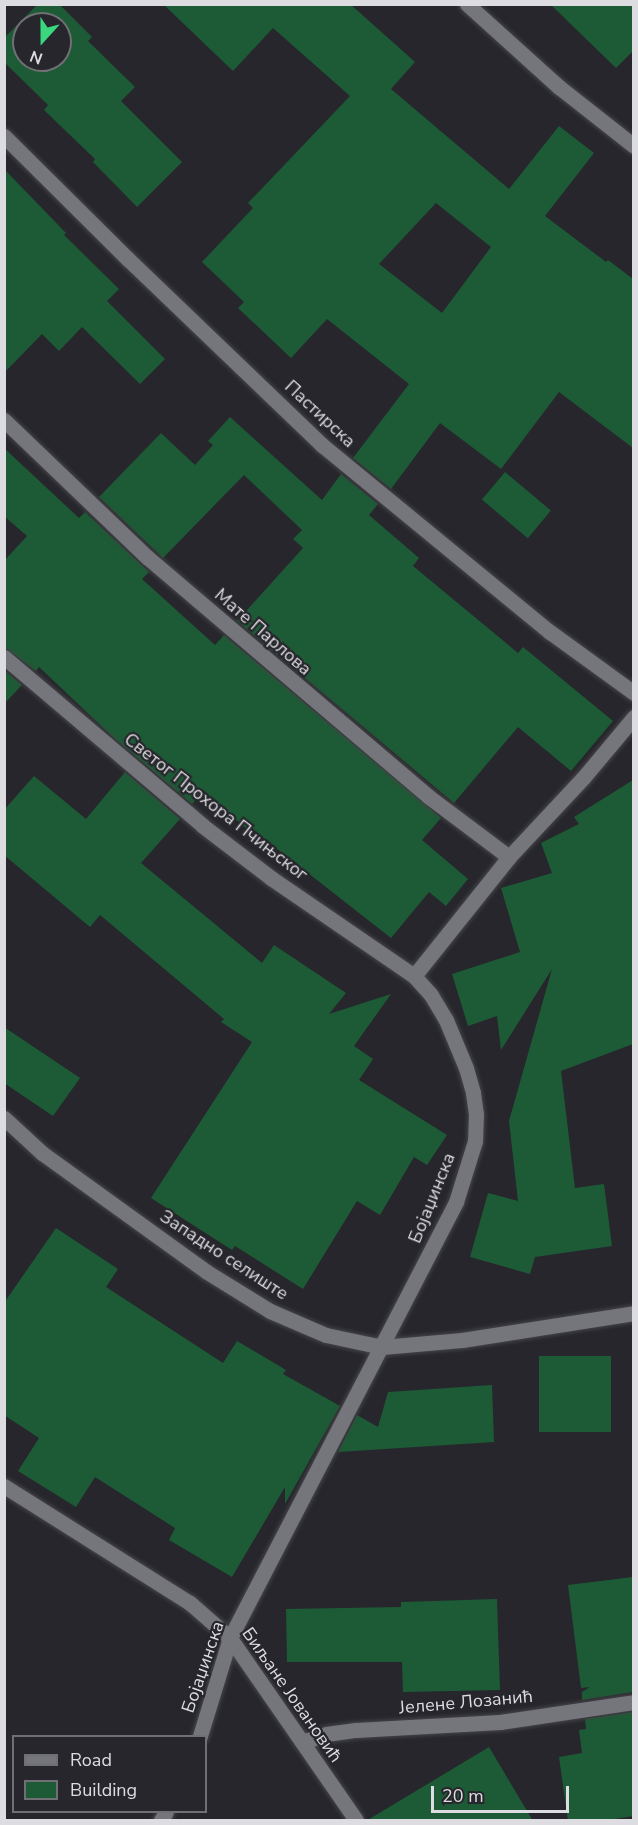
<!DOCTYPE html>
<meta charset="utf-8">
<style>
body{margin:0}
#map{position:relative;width:638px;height:1825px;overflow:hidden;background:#26262c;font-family:"Nunito Sans",sans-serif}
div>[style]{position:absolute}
.building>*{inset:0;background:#1d5b36;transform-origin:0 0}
.roads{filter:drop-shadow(0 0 2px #454549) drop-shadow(0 0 2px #454549)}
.service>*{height:15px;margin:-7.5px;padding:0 7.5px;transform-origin:7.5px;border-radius:7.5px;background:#75757c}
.minor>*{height:15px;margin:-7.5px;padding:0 7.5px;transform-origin:7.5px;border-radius:7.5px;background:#75757c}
span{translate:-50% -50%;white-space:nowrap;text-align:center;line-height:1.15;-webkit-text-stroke:4.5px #26262c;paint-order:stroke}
.street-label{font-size:18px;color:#dddde1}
.frame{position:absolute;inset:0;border:6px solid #dddde1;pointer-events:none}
.legend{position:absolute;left:12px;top:1735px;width:195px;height:78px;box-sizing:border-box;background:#26262c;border:2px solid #6f6f74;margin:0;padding:8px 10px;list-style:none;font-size:18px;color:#dddde1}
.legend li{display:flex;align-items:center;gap:12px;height:30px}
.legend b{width:30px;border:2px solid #6f6f74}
.north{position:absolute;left:12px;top:12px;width:60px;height:60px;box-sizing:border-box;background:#26262c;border:2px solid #6f6f74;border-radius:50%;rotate:201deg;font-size:16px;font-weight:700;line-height:24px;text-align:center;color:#dddde1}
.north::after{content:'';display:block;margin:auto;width:21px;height:27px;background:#3ad77f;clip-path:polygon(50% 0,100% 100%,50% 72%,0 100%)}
.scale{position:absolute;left:431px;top:1786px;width:138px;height:27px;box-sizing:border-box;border:3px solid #dddde1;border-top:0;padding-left:8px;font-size:18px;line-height:21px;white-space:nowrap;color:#dddde1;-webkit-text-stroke:4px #26262c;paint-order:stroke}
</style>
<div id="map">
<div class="building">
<i style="clip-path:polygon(evenodd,38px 4px,59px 4px,92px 37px,88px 41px,135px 87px,121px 101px,182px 162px,137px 207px,93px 162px,95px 159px,44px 110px,48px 105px,4px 62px,4px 38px,38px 4px,24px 24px,60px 24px,60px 60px,24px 60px,24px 24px)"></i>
<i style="clip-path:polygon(evenodd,163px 4px,350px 4px,415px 62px,391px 89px,509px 189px,559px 126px,594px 153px,545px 216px,606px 262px,608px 260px,633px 279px,633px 448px,559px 392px,501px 469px,440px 423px,391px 489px,353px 458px,409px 384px,327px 319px,291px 358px,238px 308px,244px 302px,202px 262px,253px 208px,248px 203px,350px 96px,273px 28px,233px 71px,163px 4px,436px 203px,491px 247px,442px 313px,379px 264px,436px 203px)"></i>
<i style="clip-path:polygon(550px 4px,633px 4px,633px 51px,616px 68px)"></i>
<i style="clip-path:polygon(4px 169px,66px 233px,64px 235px,119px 289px,107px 301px,165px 359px,140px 384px,82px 327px,59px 351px,42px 334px,4px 373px)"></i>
<i style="clip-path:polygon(230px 417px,322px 500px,341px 474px,378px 504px,369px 515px,419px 558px,413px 566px,518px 653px,523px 647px,613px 721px,571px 771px,518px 727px,454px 803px,237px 621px,303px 548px,293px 539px,302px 530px,244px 475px,163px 558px,99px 497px,161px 433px,195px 465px,213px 445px,208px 441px)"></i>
<i style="clip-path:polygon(4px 448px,79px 518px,85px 512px,149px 572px,142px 579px,215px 645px,224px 635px,441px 818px,422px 840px,468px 879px,446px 906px,429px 892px,391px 938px,262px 837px,259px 840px,204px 791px,192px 804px,114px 738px,39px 667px,36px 671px,4px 647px,4px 561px,27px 536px,4px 516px)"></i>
<i style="left:505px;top:472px;width:60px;height:36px;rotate:40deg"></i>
<i style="clip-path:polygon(4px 670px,22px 685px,4px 704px)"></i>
<i style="clip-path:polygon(125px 772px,180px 819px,141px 863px,262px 963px,274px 945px,346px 993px,329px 1014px,391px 994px,354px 1046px,373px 1059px,359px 1080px,447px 1135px,427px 1165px,414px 1157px,380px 1215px,357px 1201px,303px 1289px,235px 1246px,232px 1250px,151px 1198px,252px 1042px,221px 1022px,224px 1019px,100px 915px,90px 927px,4px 855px,4px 810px,34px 776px,86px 819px)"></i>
<i style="clip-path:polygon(633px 780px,633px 1044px,561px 1071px,575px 1188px,604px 1184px,612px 1246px,535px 1257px,530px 1274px,470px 1257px,488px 1193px,518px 1201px,509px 1121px,552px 969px,501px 1050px,497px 1016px,468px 1026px,452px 974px,520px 952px,501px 888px,552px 873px,541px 843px,579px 824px,574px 817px)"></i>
<i style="clip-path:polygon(4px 1027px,80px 1078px,53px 1116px,4px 1083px)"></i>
<i style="clip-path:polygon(56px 1228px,118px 1269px,106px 1287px,223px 1363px,237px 1341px,286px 1370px,283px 1374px,340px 1406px,285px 1504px,285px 1487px,232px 1577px,169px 1540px,175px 1528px,95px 1477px,76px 1507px,18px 1471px,39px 1438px,4px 1415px,4px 1303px)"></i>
<i style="left:539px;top:1356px;width:72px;height:76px"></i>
<i style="clip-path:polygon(492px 1385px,494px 1442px,338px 1452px,357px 1415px,378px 1427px,388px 1392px)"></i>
<i style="clip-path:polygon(633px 1577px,633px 1692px,582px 1700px,582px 1692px,590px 1687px,581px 1688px,568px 1585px)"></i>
<i style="clip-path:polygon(497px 1599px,500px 1690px,403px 1692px,402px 1662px,287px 1662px,286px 1609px,401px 1607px,401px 1602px)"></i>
<i style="clip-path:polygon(633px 1712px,633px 1816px,603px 1821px,568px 1821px,559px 1757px,582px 1753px,579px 1730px,586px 1729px,585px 1719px)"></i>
<i style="clip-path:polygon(489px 1747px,533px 1821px,366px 1821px)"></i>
</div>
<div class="roads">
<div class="service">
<i style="left:200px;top:1736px;width:102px;rotate:-73deg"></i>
<i style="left:161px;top:1820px;width:9px;rotate:-58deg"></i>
</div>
<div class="minor">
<i style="left:467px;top:4px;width:124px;rotate:42.1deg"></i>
<i style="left:559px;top:87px;width:95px;rotate:38.2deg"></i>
<i style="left:4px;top:136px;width:175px;rotate:44.8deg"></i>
<i style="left:128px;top:259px;width:269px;rotate:43.8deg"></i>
<i style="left:322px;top:445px;width:295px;rotate:39.4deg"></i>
<i style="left:550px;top:632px;width:104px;rotate:36deg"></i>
<i style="left:4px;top:420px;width:198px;rotate:43.8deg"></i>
<i style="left:147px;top:557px;width:370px;rotate:40.4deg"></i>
<i style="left:429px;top:797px;width:100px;rotate:36.9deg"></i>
<i style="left:4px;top:657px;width:261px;rotate:40.3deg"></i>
<i style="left:203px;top:826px;width:86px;rotate:37.4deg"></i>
<i style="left:271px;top:878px;width:173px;rotate:34.4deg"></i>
<i style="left:414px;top:976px;width:25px;rotate:48deg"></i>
<i style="left:431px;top:995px;width:29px;rotate:59deg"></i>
<i style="left:446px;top:1020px;width:52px;rotate:67.4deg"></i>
<i style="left:466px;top:1068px;width:26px;rotate:74deg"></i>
<i style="left:473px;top:1093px;width:21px;rotate:82deg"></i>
<i style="left:476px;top:1114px;width:27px;rotate:92deg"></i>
<i style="left:475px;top:1141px;width:64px;rotate:107.3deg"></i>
<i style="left:456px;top:1202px;width:491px;rotate:117.4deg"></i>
<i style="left:414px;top:976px;width:152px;rotate:-51.4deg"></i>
<i style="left:509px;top:857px;width:108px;rotate:-46.9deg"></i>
<i style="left:583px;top:778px;width:80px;rotate:-50.1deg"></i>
<i style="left:4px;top:1118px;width:52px;rotate:42.6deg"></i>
<i style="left:42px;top:1153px;width:203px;rotate:35.8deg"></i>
<i style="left:207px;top:1272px;width:74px;rotate:31.8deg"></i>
<i style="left:270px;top:1311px;width:61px;rotate:23.2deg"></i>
<i style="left:326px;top:1335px;width:57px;rotate:12.1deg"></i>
<i style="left:382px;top:1347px;width:80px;rotate:-5deg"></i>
<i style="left:462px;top:1340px;width:174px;rotate:-8.9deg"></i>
<i style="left:4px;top:1486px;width:220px;rotate:32.2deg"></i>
<i style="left:190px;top:1603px;width:53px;rotate:41.2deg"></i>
<i style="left:230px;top:1638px;width:221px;rotate:55.3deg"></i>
<i style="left:302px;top:1742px;width:25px;rotate:-18deg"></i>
<i style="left:326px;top:1734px;width:30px;rotate:-8deg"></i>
<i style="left:356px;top:1730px;width:144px;rotate:-3.2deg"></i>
<i style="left:500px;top:1722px;width:135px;rotate:-8.5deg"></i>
</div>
</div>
<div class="street-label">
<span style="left:320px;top:414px;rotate:43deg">Пастирска</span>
<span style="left:263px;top:632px;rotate:41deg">Мате Парлова</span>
<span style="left:216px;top:807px;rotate:38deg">Светог Прохора Пчињског</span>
<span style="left:432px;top:1198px;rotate:-68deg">Бојаџинска</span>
<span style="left:224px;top:1255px;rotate:33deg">Западно селиште</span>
<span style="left:203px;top:1667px;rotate:-71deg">Бојаџинска</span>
<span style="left:292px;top:1695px;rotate:55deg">Биљане Јовановић</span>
<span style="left:466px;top:1702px;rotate:-5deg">Јелене Лозанић</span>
</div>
<div class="frame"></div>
<ul class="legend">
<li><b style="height:8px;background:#75757c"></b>Road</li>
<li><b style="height:16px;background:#1d5b36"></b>Building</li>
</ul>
<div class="north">N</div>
<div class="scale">20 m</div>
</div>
